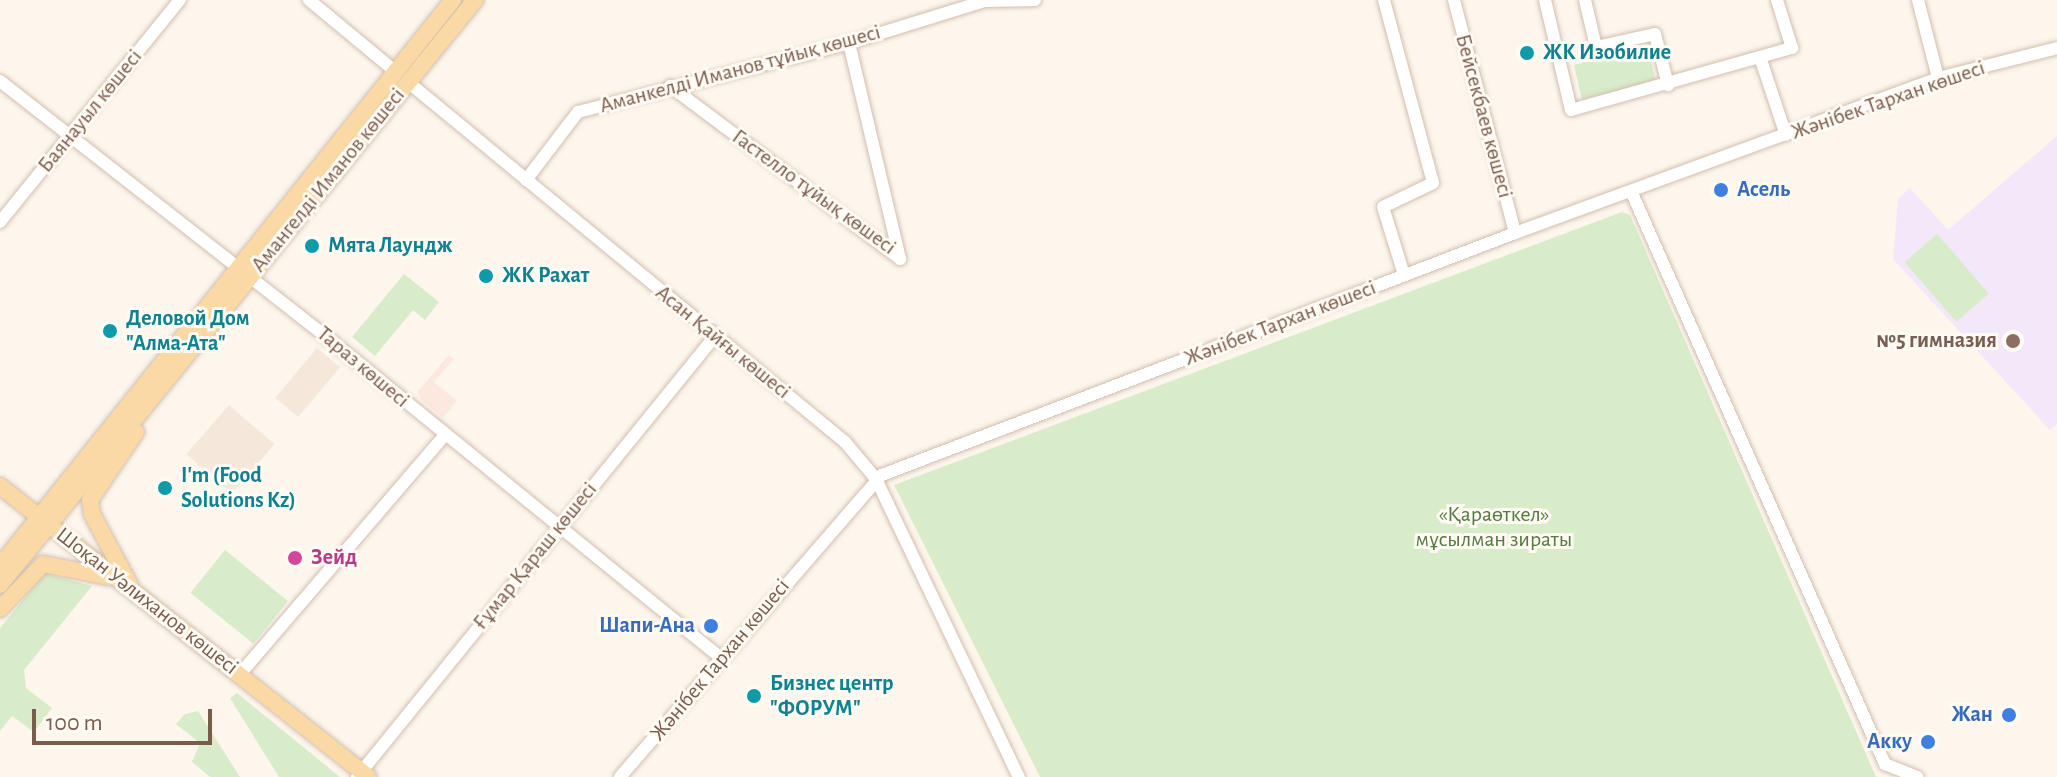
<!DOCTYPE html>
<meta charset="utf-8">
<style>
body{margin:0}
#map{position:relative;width:2057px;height:777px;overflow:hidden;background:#fdf6ec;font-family:"Alegreya Sans",sans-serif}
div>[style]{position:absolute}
.residential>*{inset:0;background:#f5e8da;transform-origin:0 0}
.commercial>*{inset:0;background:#fde8e0}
.education>*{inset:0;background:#f3e8fa}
.green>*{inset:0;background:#d8ecc9;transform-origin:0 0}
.roads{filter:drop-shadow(0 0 2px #d1beb0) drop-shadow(0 0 2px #d1beb0)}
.minor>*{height:12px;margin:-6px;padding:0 6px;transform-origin:6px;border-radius:6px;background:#fff}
.major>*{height:16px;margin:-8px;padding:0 8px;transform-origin:8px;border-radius:8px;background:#fbd9a5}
.dots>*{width:22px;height:22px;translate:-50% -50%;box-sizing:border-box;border:4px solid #fffaf3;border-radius:50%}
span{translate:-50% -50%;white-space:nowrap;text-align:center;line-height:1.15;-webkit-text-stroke:6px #fffaf3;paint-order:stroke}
.culture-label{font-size:22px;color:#0d838f;font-weight:700}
.left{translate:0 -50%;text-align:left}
.street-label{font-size:22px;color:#7a5c4d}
.shop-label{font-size:22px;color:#366cbe;font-weight:700}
.right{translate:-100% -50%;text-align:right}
.education-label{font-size:22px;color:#785e54;font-weight:700}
.park-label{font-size:22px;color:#537a41}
.hotel-label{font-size:22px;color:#b23c85;font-weight:700}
.scale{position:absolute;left:32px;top:709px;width:180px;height:36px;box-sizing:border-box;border:4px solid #7a5c4d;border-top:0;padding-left:10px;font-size:24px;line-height:28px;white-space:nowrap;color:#7a5c4d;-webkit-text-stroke:6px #fffaf3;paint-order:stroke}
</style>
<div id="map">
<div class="residential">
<i style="left:317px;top:348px;width:30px;height:65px;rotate:40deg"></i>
<i style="left:229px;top:405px;width:60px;height:65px;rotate:41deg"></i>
</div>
<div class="commercial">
<i style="clip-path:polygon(449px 355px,454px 359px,434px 382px,457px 401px,443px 418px,420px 399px,418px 391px)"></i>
</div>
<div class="education">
<i style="clip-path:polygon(2057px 136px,2057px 424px,2050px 430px,1893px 259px,1898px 199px,1910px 188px,1948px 230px)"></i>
</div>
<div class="green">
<i style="left:1648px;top:48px;width:35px;height:76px;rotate:77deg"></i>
<i style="clip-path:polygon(1622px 212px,1630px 215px,1876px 777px,1040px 777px,894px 485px)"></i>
<i style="left:1937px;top:234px;width:79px;height:43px;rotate:49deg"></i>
<i style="clip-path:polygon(404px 274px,439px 302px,425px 320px,413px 310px,375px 356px,352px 337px)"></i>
<i style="left:225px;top:550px;width:81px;height:55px;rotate:39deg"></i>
<i style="clip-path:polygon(45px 573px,92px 586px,24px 670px,26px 688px,52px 708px,34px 732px,12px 716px,0 731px,0 628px)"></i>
<i style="clip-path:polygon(237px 693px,340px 777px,279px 777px,230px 698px)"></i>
<i style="clip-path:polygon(198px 711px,240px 777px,210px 777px,192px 762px,200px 743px,176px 724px,185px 714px)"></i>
</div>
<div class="roads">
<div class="minor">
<i style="left:309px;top:0;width:113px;rotate:39.6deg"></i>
<i style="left:1384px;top:0;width:189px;rotate:75deg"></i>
<i style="left:1433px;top:183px;width:55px;rotate:154.4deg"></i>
<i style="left:1383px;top:207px;width:71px;rotate:72.8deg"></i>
<i style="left:1454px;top:0;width:241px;rotate:75.3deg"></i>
<i style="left:1545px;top:0;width:113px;rotate:76.7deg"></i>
<i style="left:1571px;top:110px;width:230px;rotate:-15.7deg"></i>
<i style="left:1792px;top:48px;width:50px;rotate:-107.4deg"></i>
<i style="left:1585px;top:0;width:48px;rotate:76.8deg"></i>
<i style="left:1596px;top:47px;width:60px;rotate:-12.4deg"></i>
<i style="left:1655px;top:34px;width:53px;rotate:75.7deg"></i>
<i style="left:1918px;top:0;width:81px;rotate:75.6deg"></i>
<i style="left:849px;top:43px;width:222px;rotate:76.7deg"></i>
<i style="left:1760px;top:57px;width:82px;rotate:71.6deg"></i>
<i style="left:0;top:81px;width:410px;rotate:38.1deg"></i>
<i style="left:323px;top:334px;width:513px;rotate:39.15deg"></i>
<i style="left:408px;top:82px;width:566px;rotate:39.48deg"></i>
<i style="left:845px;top:442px;width:48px;rotate:50deg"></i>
<i style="left:876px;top:479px;width:331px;rotate:64.4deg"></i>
<i style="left:670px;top:86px;width:288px;rotate:36.9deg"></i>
<i style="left:526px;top:180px;width:86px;rotate:-52.6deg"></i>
<i style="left:578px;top:112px;width:280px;rotate:-14.3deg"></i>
<i style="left:849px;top:43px;width:142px;rotate:-17.2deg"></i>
<i style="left:985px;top:1px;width:50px;rotate:-1.1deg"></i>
<i style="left:1631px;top:191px;width:627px;rotate:66.09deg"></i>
<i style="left:1885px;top:764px;width:35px;rotate:22deg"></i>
<i style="left:0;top:222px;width:286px;rotate:-51deg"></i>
<i style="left:240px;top:674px;width:315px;rotate:-49.4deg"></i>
<i style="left:357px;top:777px;width:569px;rotate:-50.92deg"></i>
<i style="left:620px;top:777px;width:400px;rotate:-49.1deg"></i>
<i style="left:882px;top:475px;width:678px;rotate:-20.92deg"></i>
<i style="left:1515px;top:233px;width:451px;rotate:-20.1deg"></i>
<i style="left:1938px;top:78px;width:123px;rotate:-14.1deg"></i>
</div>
<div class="major">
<i style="left:0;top:486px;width:469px;rotate:38.3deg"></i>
<i style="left:0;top:566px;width:725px;rotate:-51.33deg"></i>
<i style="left:0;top:585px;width:754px;rotate:-50.92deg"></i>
<i style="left:130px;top:585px;width:81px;rotate:-118.2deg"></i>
<i style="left:92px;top:514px;width:14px;rotate:-98deg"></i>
<i style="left:90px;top:500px;width:82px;rotate:-55.9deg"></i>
<i style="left:0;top:609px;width:62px;rotate:-46.3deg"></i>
<i style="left:43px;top:564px;width:67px;rotate:11.1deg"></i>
</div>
</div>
<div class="dots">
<i style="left:1527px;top:53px;background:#0f9aa8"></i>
<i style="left:1721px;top:190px;background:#3f7fe0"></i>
<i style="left:312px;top:246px;background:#0f9aa8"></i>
<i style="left:486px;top:276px;background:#0f9aa8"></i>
<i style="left:110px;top:331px;background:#0f9aa8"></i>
<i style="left:2013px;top:341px;background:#8d6e63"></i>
<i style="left:165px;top:488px;background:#0f9aa8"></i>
<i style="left:295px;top:558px;background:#d1479c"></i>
<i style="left:711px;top:626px;background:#3f7fe0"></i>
<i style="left:754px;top:696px;background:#0f9aa8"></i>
<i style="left:2009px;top:715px;background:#3f7fe0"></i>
<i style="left:1928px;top:742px;background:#3f7fe0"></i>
</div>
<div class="culture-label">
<span class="left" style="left:1543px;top:53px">ЖК Изобилие</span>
<span class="left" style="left:328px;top:246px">Мята Лаундж</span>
<span class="left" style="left:502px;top:276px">ЖК Рахат</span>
<span class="left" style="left:126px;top:331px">Деловой Дом<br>"Алма-Ата"</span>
<span class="left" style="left:181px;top:488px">I'm (Food<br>Solutions Kz)</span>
<span class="left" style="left:770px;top:696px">Бизнес центр<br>"ФОРУМ"</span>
</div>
<div class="street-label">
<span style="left:740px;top:69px;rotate:-15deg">Аманкелді Иманов тұйық көшесі</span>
<span style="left:1888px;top:100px;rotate:-19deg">Жәнібек Тархан көшесі</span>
<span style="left:90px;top:111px;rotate:-51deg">Баянауыл көшесі</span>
<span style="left:1484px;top:116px;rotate:75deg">Бейсекбаев көшесі</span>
<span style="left:328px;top:180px;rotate:-51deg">Амангелді Иманов көшесі</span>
<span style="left:814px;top:192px;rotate:36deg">Гастелло тұйық көшесі</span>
<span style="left:1280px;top:323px;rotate:-21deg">Жәнібек Тархан көшесі</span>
<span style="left:723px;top:342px;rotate:39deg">Асан Қайғы көшесі</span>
<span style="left:363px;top:367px;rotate:40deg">Тараз көшесі</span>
<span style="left:535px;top:556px;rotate:-51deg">Ғұмар Қараш көшесі</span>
<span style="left:147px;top:601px;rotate:38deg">Шоқан Уәлиханов көшесі</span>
<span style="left:720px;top:660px;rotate:-50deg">Жәнібек Тархан көшесі</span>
</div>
<div class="shop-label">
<span class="left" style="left:1737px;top:190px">Асель</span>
<span class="right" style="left:695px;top:626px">Шапи-Ана</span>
<span class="right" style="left:1993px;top:715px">Жан</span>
<span class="right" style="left:1912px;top:742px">Акку</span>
</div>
<div class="education-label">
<span class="right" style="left:1997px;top:341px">№5 гимназия</span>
</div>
<div class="park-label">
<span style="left:1494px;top:527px">«Қараөткел»<br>мұсылман зираты</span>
</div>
<div class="hotel-label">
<span class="left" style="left:311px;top:558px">Зейд</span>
</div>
<div class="scale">100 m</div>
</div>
